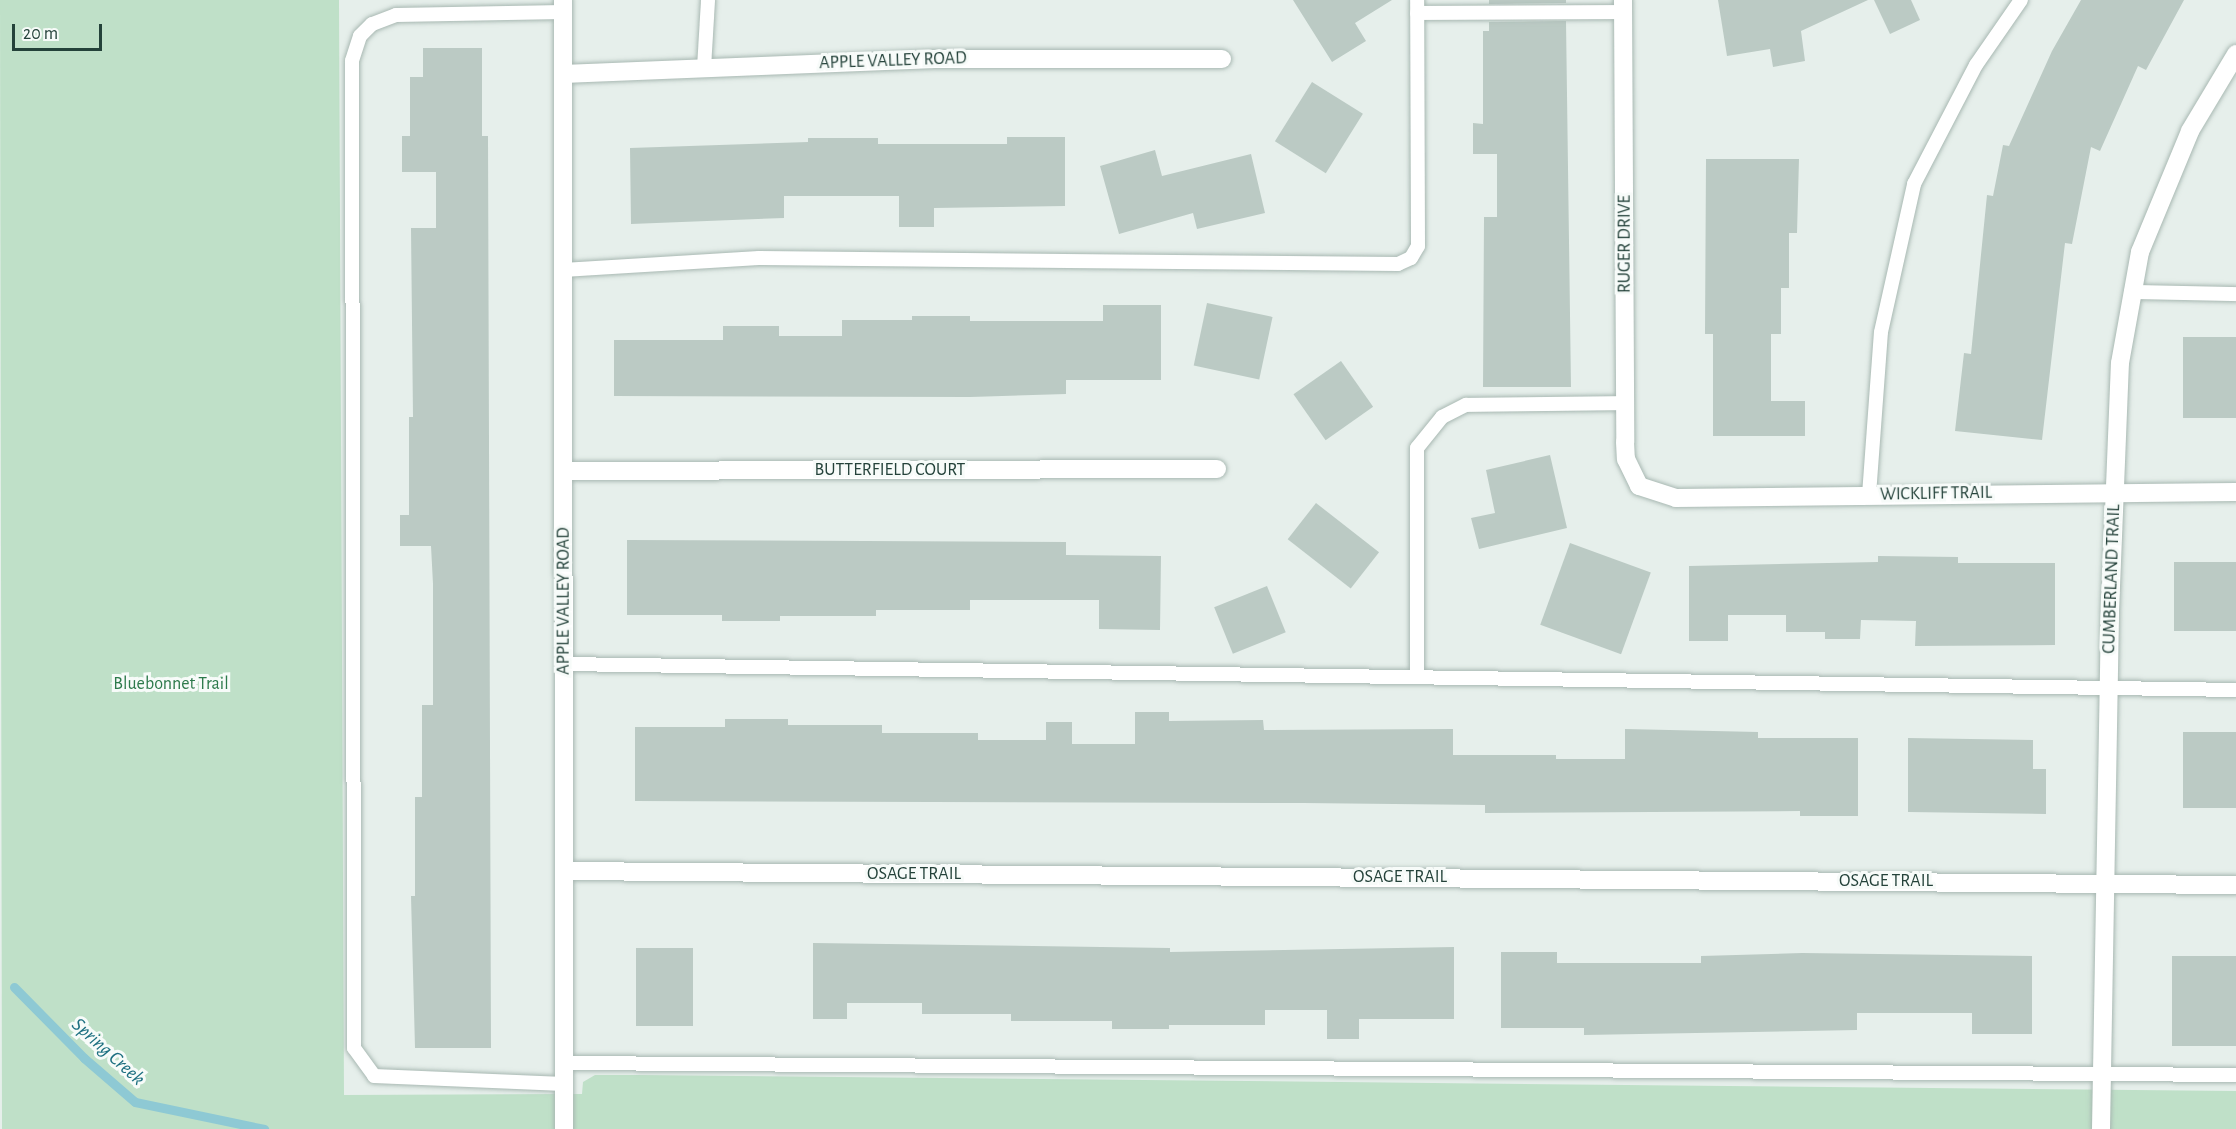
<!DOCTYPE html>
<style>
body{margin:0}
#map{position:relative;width:2236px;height:1129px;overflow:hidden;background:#e6efeb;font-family:"Alegreya Sans",sans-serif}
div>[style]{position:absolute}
.green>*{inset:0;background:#bfe0c8}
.stream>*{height:9px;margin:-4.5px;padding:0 4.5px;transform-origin:4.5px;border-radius:4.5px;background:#8ec9d4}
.building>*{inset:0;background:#bbcac4;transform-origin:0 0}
.roads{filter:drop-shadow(0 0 2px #a8b8b2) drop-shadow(0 0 2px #a8b8b2)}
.lane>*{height:14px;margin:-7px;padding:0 7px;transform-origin:7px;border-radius:7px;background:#fff}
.street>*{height:18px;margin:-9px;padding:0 9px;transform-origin:9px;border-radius:9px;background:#fff}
.secondary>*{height:18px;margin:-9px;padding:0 9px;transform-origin:9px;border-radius:9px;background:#fff}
span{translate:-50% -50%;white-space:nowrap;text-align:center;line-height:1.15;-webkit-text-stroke:6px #f7fbf9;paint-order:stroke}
.street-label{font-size:18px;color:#24423a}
.park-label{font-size:18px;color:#2d7a4b}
.water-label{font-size:20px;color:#1c6f80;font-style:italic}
.scale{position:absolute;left:12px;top:24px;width:90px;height:27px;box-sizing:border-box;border:3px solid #24423a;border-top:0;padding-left:8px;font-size:18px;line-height:21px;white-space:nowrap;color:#24423a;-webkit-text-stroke:4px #f7fbf9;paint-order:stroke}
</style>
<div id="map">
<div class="green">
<i style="clip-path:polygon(0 0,339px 0,344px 1095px,582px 1094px,583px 1082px,595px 1075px,637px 1075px,2236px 1091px,2236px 1129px,2px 1129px)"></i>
</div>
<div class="stream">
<i style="left:14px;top:987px;width:100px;rotate:45.4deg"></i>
<i style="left:84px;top:1058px;width:67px;rotate:40.8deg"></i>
<i style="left:135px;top:1102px;width:132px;rotate:11.8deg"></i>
</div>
<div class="building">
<i style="clip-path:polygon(1293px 0,1392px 0,1355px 23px,1366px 41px,1332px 62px)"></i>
<i style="clip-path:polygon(1489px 0,1566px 0,1566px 3px,1489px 4px)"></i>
<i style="clip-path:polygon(1718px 0,1868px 0,1801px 31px,1805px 61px,1773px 67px,1770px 49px,1727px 56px)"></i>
<i style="clip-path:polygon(1874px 0,1911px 0,1920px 20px,1890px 34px)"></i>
<i style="clip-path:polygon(2081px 0,2184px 0,2146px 70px,2138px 66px,2100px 151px,2091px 147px,2072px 244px,2065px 243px,2042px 440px,1955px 431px,1964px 353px,1971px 354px,1987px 195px,1993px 196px,2003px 145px,2009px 146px,2052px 51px)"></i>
<i style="clip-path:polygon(1566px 21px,1571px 387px,1483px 387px,1484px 217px,1497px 217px,1497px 154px,1473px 154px,1473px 123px,1483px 124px,1483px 31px,1489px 31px,1489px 22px)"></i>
<i style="clip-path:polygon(423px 48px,482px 48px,482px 136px,488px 136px,491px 1048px,415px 1048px,411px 896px,415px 896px,415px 797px,422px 797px,422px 705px,433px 705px,433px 584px,431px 546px,400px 546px,400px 515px,409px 515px,409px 417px,413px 417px,411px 228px,436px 228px,436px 172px,402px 172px,402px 136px,410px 136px,410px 77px,423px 77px)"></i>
<i style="left:1312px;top:82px;width:60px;height:70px;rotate:32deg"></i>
<i style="clip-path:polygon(1007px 137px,1065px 137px,1065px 206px,934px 208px,934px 227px,899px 227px,899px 196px,784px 196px,784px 218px,631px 224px,630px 148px,808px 142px,808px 138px,878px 138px,878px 144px,1007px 144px)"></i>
<i style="clip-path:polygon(1155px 150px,1162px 176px,1251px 154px,1265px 213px,1197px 229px,1193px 213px,1119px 234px,1100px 166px)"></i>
<i style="clip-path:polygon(1706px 159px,1799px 159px,1797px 233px,1789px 233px,1789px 288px,1781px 288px,1781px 334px,1771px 334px,1771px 401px,1805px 401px,1805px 436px,1713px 436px,1713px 334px,1705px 334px)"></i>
<i style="left:1207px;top:303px;width:67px;height:64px;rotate:12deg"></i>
<i style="clip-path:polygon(1103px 305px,1161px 305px,1161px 380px,1066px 380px,1066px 394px,970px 397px,614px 396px,614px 340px,723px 340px,723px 326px,779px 326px,779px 336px,842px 336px,842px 320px,912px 320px,912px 316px,970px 316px,970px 321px,1103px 321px)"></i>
<i style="left:2183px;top:337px;width:53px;height:81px"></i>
<i style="left:1341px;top:361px;width:56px;height:58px;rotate:55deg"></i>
<i style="clip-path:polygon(1550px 455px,1567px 528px,1479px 549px,1471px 518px,1495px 513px,1486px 470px)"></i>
<i style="left:1316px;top:503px;width:80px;height:46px;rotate:38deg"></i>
<i style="clip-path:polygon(627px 540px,1066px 542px,1066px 555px,1161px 556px,1160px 630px,1099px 629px,1099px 600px,970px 600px,970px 610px,876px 610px,876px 616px,780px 616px,780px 621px,722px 621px,722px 615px,627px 615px)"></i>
<i style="left:1570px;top:543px;width:86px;height:87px;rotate:20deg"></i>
<i style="clip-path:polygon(1878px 556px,1958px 557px,1958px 563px,2055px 563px,2055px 645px,1915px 646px,1916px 621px,1861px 620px,1860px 639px,1825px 639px,1825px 632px,1786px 632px,1786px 615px,1728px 615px,1728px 641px,1689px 641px,1689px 566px,1878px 562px)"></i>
<i style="left:2174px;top:562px;width:62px;height:69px"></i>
<i style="left:1267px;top:586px;width:50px;height:57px;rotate:68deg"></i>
<i style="clip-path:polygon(1135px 712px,1169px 712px,1169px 721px,1263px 720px,1264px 730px,1453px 729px,1453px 755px,1556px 755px,1556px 759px,1625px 759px,1625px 729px,1758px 732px,1758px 738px,1858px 738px,1858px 816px,1800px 816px,1800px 811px,1485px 813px,1485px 805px,1303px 803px,635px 801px,635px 727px,725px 727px,725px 719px,788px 719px,788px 725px,882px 725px,882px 733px,978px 733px,978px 740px,1046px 740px,1046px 722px,1072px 722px,1072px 744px,1135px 744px)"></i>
<i style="left:2183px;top:732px;width:53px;height:76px"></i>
<i style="clip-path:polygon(1908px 738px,2033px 740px,2033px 769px,2046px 769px,2046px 814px,1908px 812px)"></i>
<i style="clip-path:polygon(813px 943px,1170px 948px,1170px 952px,1454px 947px,1454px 1019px,1359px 1019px,1359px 1039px,1327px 1039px,1327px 1010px,1265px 1010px,1265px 1025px,1169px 1025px,1169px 1029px,1112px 1029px,1112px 1021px,1011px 1021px,1011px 1014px,922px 1014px,922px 1003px,847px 1003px,847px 1019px,813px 1019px)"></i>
<i style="left:636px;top:948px;width:57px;height:78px"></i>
<i style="clip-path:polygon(1501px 952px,1557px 952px,1557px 963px,1701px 963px,1701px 956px,1802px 953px,2032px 956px,2032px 1034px,1972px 1034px,1972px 1013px,1857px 1013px,1857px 1030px,1584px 1035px,1584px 1028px,1501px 1028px)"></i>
<i style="left:2172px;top:956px;width:64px;height:90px"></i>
</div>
<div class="roads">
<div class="lane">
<i style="left:563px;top:12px;width:167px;rotate:179deg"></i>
<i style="left:396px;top:15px;width:26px;rotate:159deg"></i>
<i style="left:372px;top:24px;width:17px;rotate:135deg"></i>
<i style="left:360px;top:36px;width:26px;rotate:108deg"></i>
<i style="left:352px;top:61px;width:987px;rotate:89.88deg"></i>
<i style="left:354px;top:1048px;width:34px;rotate:54deg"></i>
<i style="left:374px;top:1076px;width:190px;rotate:2.4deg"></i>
<i style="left:1417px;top:13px;width:206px;rotate:-0.3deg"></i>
<i style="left:704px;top:68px;width:68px;rotate:-86.6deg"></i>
<i style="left:563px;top:270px;width:196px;rotate:-3.5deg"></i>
<i style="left:759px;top:258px;width:639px;rotate:0.54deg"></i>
<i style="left:1398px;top:264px;width:14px;rotate:-25deg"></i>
<i style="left:1411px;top:258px;width:14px;rotate:-60deg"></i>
<i style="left:1418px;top:246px;width:246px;rotate:-90.2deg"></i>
<i style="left:2131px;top:292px;width:105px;rotate:1.1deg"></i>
<i style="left:1869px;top:495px;width:163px;rotate:-85.8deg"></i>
<i style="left:1881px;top:332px;width:152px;rotate:-77.4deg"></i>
<i style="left:1914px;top:184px;width:134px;rotate:-62.5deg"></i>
<i style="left:1976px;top:65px;width:79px;rotate:-55.3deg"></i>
<i style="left:564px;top:664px;width:1672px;rotate:0.89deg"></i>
<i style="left:1417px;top:674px;width:226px;rotate:-90deg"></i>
<i style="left:1417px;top:448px;width:40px;rotate:-51deg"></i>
<i style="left:1442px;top:417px;width:27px;rotate:-27deg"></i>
<i style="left:1466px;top:405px;width:160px;rotate:-0.7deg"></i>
<i style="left:564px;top:1063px;width:1672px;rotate:0.41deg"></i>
</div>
<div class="street">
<i style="left:563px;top:0;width:1129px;rotate:89.95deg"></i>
<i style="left:1623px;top:0;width:442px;rotate:89.7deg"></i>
<i style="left:1625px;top:442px;width:17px;rotate:87deg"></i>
<i style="left:1626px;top:459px;width:30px;rotate:64deg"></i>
<i style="left:1639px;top:486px;width:39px;rotate:18deg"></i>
<i style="left:1676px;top:498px;width:560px;rotate:-0.61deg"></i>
<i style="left:563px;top:74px;width:372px;rotate:-2.3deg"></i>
<i style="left:935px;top:59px;width:287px"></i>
<i style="left:563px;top:471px;width:654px;rotate:-0.18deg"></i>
<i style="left:564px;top:871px;width:1672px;rotate:0.48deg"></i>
</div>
<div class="secondary">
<i style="left:2101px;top:1129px;width:518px;rotate:-89deg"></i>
<i style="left:2110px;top:611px;width:248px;rotate:-87.7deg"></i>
<i style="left:2120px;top:363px;width:113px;rotate:-79.8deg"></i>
<i style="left:2140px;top:252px;width:131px;rotate:-67.5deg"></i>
<i style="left:2190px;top:131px;width:90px;rotate:-59.1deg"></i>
</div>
</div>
<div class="street-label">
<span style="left:893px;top:61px;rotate:-2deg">APPLE VALLEY ROAD</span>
<span style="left:1625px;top:244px;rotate:-90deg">RUGER DRIVE</span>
<span style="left:890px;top:470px">BUTTERFIELD COURT</span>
<span style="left:1936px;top:494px;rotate:-1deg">WICKLIFF TRAIL</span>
<span style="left:2112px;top:579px;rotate:-88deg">CUMBERLAND TRAIL</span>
<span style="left:564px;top:601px;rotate:-90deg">APPLE VALLEY ROAD</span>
<span style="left:914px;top:874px">OSAGE TRAIL</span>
<span style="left:1400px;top:877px">OSAGE TRAIL</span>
<span style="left:1886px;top:881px">OSAGE TRAIL</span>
</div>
<div class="park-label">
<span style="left:171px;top:684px">Bluebonnet Trail</span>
</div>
<div class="water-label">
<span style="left:108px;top:1052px;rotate:42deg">Spring Creek</span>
</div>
<div class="scale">20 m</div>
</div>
